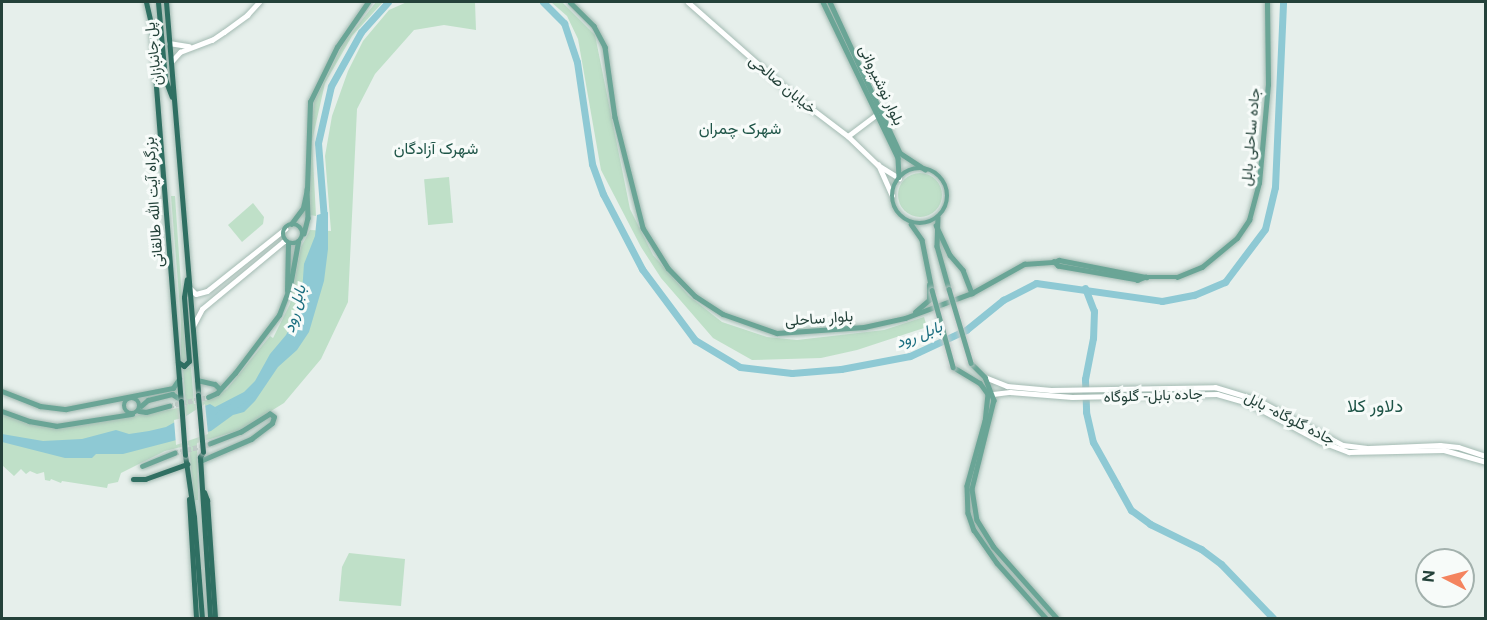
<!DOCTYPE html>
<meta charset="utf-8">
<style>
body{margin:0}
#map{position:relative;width:1487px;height:620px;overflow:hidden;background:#e6efeb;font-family:"Public Sans",Vazirmatn,sans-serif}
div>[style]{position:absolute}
.green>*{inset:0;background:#bfe0c8;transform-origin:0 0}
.round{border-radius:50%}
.water>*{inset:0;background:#8ec9d4}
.pier>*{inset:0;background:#e6efeb}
.river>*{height:7px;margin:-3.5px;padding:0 3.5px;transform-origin:3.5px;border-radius:3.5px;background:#8ec9d4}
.primary-tunnel>*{height:4.5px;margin-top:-2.25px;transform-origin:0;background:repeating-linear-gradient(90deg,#bfccc8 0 4.5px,transparent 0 6.5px)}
.roads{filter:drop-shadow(0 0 2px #a4bbb3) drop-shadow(0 0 2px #a4bbb3)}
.secondary>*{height:4.5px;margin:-2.25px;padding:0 2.25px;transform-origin:2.25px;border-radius:2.25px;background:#fff}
.primary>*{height:4.5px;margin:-2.25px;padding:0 2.25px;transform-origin:2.25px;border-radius:2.25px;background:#6aa596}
.primary>.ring{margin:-2.25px;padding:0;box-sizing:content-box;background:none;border:4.5px solid #6aa596;border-radius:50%}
.highway>*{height:5px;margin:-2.5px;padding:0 2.5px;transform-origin:2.5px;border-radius:2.5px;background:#2f6f62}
.bridges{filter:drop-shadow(0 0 2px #c2cac8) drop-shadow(0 0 2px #c2cac8)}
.primary-bridge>*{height:4.5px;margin:-2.25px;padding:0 2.25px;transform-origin:2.25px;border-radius:2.25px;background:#6aa596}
.highway-bridge>*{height:5px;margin:-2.5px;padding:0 2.5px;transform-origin:2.5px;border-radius:2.5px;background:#2f6f62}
span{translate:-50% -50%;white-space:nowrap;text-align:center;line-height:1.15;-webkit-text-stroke:6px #f7fbf9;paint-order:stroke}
.street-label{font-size:15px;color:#24423a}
.neighbourhood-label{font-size:16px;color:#1f5548}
.water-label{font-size:16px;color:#1c6f80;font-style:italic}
.quarter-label{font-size:18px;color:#1f5548}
.frame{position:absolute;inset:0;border:3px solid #24423a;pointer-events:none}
.north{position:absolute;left:1415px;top:548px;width:60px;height:60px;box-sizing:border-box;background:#f7fbf9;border:2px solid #a3b1ad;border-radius:50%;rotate:276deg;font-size:16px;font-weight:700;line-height:24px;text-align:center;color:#24423a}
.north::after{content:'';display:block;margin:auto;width:21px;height:27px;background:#f4845f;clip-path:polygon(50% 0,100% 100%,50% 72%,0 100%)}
</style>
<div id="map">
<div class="green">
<i style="clip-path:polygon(376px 2px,383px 2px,352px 36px,325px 83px,312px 141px,316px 216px,310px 215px,310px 141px,314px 102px,343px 44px)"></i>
<i style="clip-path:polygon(407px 2px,475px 2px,476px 30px,444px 25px,414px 30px,375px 74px,357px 109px,348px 302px,321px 359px,284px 403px,240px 430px,197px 443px,198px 500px,194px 500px,189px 445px,165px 451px,121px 473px,118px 482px,108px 484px,107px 488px,62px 481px,61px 483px,51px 479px,50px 481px,45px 480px,44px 472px,37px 474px,30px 471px,26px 474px,21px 469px,14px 476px,2px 465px,2px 411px,56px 426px,77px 426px,173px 409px,186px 406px,183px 370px,191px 367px,194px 404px,205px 401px,227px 389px,270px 336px,273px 338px,290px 304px,301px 247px,310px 230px,331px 231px,325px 156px,332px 116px,348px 71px,363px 41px,389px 10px)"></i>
<i style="clip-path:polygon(551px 2px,562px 2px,595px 35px,630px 209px,653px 255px,689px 296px,722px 322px,767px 337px,797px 340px,884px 330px,924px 317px,927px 327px,857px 350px,821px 358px,752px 360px,713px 338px,661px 278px,641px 247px,601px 170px,578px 39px,567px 16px)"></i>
<i class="round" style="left:898px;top:173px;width:44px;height:44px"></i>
<i style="left:449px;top:177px;width:46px;height:25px;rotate:85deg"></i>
<i style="clip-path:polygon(171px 196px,175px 196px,186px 359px,184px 362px,181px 360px,181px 321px)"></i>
<i style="clip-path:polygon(253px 203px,264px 217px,263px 224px,242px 242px,228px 225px)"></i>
<i style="clip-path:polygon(349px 553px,405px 559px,401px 606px,339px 601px,342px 567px)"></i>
</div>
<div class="water">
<i style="clip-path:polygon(328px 212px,328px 249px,324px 281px,309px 332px,297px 350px,278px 367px,255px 401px,244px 412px,233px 415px,211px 431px,123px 454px,96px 454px,92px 458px,65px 458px,2px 442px,2px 434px,43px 441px,82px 439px,116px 430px,129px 434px,149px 431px,166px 427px,202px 407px,210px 404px,215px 407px,244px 392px,255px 381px,270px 354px,286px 335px,301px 306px,304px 264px,315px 236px,317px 215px)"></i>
</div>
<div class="pier">
<i style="clip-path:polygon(205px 404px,208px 434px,176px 445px,174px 420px,183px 418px)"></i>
</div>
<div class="river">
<i style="left:543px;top:2px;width:30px;rotate:45deg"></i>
<i style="left:564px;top:23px;width:41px;rotate:71.6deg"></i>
<i style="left:577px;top:62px;width:103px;rotate:81.6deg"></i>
<i style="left:592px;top:164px;width:32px;rotate:70deg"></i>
<i style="left:603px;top:194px;width:85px;rotate:62.5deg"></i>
<i style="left:642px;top:269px;width:89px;rotate:53.3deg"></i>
<i style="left:695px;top:340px;width:52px;rotate:31deg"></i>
<i style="left:740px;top:367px;width:52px;rotate:6.6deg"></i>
<i style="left:792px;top:373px;width:49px;rotate:-4.7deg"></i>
<i style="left:841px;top:369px;width:70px;rotate:-10.7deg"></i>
<i style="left:910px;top:356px;width:62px;rotate:-24.9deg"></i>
<i style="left:966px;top:330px;width:48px;rotate:-39deg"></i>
<i style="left:1003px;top:300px;width:37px;rotate:-27deg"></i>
<i style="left:1036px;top:283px;width:127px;rotate:8.1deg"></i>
<i style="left:1162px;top:301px;width:33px;rotate:-11deg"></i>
<i style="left:1194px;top:295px;width:34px;rotate:-23deg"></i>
<i style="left:1225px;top:282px;width:66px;rotate:-53deg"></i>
<i style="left:1265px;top:229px;width:43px;rotate:-76.6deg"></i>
<i style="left:1275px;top:187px;width:185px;rotate:-87.5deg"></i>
<i style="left:324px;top:219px;width:76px;rotate:-94.5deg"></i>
<i style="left:318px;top:143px;width:58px;rotate:-77.2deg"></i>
<i style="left:331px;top:86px;width:62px;rotate:-60.9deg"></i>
<i style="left:361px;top:32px;width:40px;rotate:-48deg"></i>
<i style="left:1085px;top:288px;width:25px;rotate:69deg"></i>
<i style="left:1094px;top:311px;width:27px;rotate:92deg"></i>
<i style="left:1093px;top:338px;width:42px;rotate:101deg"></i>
<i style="left:1085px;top:379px;width:33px;rotate:88deg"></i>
<i style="left:1086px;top:412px;width:31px;rotate:77deg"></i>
<i style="left:1093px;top:442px;width:49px;rotate:60.8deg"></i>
<i style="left:1117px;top:485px;width:29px;rotate:61deg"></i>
<i style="left:1131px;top:510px;width:24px;rotate:36deg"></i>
<i style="left:1150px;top:524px;width:57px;rotate:26.1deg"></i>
<i style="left:1201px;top:549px;width:25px;rotate:37deg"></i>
<i style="left:1221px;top:564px;width:75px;rotate:46.1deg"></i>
<i style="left:219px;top:415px;width:36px;rotate:-34deg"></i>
</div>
<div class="primary-tunnel">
<i style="left:169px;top:406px;width:40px;rotate:-13deg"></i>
<i style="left:174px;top:453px;width:37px;rotate:-14deg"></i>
</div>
<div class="roads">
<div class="secondary">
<i style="left:688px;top:2px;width:136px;rotate:41.4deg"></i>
<i style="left:790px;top:92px;width:73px;rotate:37.2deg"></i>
<i style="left:848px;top:136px;width:42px;rotate:44deg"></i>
<i style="left:169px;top:43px;width:20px;rotate:9deg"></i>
<i style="left:172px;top:61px;width:12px;rotate:-48deg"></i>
<i style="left:180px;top:52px;width:34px;rotate:-21deg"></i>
<i style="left:212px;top:40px;width:14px;rotate:-34deg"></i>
<i style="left:224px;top:32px;width:29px;rotate:-36deg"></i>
<i style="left:247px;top:15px;width:18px;rotate:-47deg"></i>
<i style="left:848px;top:136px;width:36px;rotate:-37deg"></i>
<i style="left:892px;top:196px;width:34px;rotate:-114deg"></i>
<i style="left:878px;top:165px;width:25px;rotate:32deg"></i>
<i style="left:190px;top:288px;width:8px;rotate:45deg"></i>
<i style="left:196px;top:294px;width:11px;rotate:-15deg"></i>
<i style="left:207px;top:291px;width:100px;rotate:-38.5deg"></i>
<i style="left:193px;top:326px;width:19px;rotate:-62deg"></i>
<i style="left:202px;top:309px;width:105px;rotate:-39.6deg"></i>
<i style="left:283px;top:242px;width:5px"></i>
<i style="left:985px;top:377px;width:24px;rotate:22deg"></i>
<i style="left:1007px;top:386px;width:44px;rotate:5.2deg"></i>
<i style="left:1051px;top:390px;width:164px;rotate:-1deg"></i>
<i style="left:1215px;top:387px;width:45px;rotate:16.8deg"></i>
<i style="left:1258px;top:400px;width:96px;rotate:27.9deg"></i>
<i style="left:1343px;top:445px;width:26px;rotate:7deg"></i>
<i style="left:1369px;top:448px;width:71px;rotate:-2.4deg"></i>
<i style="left:1440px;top:445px;width:18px;rotate:6deg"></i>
<i style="left:1458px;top:447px;width:29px;rotate:18deg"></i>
<i style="left:993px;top:394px;width:17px;rotate:-7deg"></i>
<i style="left:1010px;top:392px;width:62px;rotate:4.6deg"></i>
<i style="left:1072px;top:397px;width:145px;rotate:-1.2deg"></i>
<i style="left:1217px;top:394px;width:33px;rotate:16deg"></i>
<i style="left:1249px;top:403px;width:81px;rotate:28.2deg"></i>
<i style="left:1320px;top:441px;width:31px;rotate:21deg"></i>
<i style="left:1349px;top:452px;width:95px;rotate:-1.2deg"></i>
<i style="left:1444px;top:450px;width:44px;rotate:15.9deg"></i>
</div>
<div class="primary">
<i style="left:570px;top:2px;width:34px;rotate:45deg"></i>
<i style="left:594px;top:26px;width:24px;rotate:62deg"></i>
<i style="left:605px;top:47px;width:71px;rotate:81.9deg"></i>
<i style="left:615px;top:117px;width:114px;rotate:75.8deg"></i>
<i style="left:643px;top:228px;width:47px;rotate:58deg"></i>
<i style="left:668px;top:268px;width:39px;rotate:46deg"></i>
<i style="left:695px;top:296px;width:33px;rotate:33deg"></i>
<i style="left:723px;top:314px;width:57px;rotate:19.4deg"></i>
<i style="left:777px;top:333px;width:87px;rotate:-3.9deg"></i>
<i style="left:864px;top:327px;width:42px;rotate:-12.4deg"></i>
<i style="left:905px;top:318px;width:72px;rotate:-20.5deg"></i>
<i style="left:972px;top:293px;width:60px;rotate:-29.1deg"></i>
<i style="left:1024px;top:264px;width:30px;rotate:-4deg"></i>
<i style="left:823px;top:2px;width:173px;rotate:64.3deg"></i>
<i style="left:898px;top:158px;width:19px;rotate:87deg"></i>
<i style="left:830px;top:2px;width:166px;rotate:65.1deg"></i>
<i style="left:900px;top:153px;width:30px;rotate:33deg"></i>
<i class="ring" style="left:892px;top:168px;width:51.5px;height:51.5px"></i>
<i style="left:307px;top:189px;width:87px;rotate:-88deg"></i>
<i style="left:310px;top:102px;width:61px;rotate:-63.9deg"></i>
<i style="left:337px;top:47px;width:55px;rotate:-55.4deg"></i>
<i style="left:938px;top:217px;width:29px;rotate:92deg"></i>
<i style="left:937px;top:246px;width:45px;rotate:74.4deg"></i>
<i class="ring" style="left:283px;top:224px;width:15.5px;height:15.5px"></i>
<i style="left:291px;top:224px;width:20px;rotate:-53deg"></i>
<i style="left:303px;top:208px;width:19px;rotate:-78deg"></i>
<i style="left:307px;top:189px;width:29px;rotate:88deg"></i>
<i style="left:308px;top:218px;width:16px;rotate:104deg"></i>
<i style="left:911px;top:224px;width:19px;rotate:55deg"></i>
<i style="left:922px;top:240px;width:51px;rotate:78.7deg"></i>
<i style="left:936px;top:225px;width:33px;rotate:65deg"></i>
<i style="left:950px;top:255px;width:20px;rotate:49deg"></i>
<i style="left:963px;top:270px;width:25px;rotate:69deg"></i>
<i style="left:1146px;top:277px;width:9px;rotate:159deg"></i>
<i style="left:1138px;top:280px;width:81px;rotate:-170.1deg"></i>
<i style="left:1058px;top:266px;width:6px;rotate:-135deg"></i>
<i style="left:1054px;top:262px;width:5px;rotate:-22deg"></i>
<i style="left:1059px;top:260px;width:89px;rotate:11.1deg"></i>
<i style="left:1146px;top:277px;width:31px"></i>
<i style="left:1177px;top:277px;width:27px;rotate:-22deg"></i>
<i style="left:1202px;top:267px;width:45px;rotate:-39.6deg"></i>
<i style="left:1237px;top:238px;width:22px;rotate:-56deg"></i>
<i style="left:1249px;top:220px;width:38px;rotate:-75deg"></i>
<i style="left:1259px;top:183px;width:98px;rotate:-84.8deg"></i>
<i style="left:1268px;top:85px;width:83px;rotate:-90.7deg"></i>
<i style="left:287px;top:291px;width:48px;rotate:-88.8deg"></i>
<i style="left:915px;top:312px;width:18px;rotate:-41deg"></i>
<i style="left:929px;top:300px;width:15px;rotate:-90deg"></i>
<i style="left:971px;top:363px;width:20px;rotate:45deg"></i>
<i style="left:985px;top:377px;width:25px;rotate:69deg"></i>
<i style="left:994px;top:400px;width:92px;rotate:103.9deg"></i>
<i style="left:972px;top:489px;width:31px;rotate:81deg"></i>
<i style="left:977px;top:520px;width:31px;rotate:58deg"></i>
<i style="left:993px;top:546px;width:96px;rotate:48.4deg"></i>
<i style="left:953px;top:367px;width:31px;rotate:31deg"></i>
<i style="left:980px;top:383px;width:14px;rotate:54deg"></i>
<i style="left:197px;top:380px;width:18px;rotate:13deg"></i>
<i style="left:215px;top:384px;width:7px;rotate:45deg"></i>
<i style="left:2px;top:391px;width:41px;rotate:21.5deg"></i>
<i style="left:40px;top:406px;width:26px;rotate:7deg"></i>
<i style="left:66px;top:409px;width:109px;rotate:-11.1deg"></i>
<i style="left:173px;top:388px;width:11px;rotate:-56deg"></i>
<i style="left:988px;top:394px;width:27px;rotate:96deg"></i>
<i style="left:985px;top:421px;width:67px;rotate:105.5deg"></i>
<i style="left:967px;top:486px;width:27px;rotate:88deg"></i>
<i style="left:968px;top:513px;width:18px;rotate:71deg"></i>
<i style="left:974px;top:530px;width:40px;rotate:55.1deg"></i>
<i style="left:997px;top:563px;width:74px;rotate:48.3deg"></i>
<i style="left:208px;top:397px;width:10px;rotate:-24deg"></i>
<i style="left:217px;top:393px;width:27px;rotate:-48deg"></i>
<i style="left:235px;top:373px;width:73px;rotate:-52.8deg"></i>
<i style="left:279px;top:315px;width:31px;rotate:-69deg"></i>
<i style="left:290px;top:286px;width:45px;rotate:-79.7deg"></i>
<i class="ring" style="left:124px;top:398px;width:11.5px;height:11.5px"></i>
<i style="left:141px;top:406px;width:9px;rotate:-41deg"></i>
<i style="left:148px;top:400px;width:25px;rotate:-14deg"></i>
<i style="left:172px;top:394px;width:9px;rotate:32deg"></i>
<i style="left:2px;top:411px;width:29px;rotate:20deg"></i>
<i style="left:29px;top:421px;width:27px;rotate:10deg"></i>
<i style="left:56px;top:426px;width:77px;rotate:-9deg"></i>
<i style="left:139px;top:411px;width:7px;rotate:8deg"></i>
<i style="left:146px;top:412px;width:24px;rotate:-15deg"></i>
<i style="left:200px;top:461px;width:56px;rotate:-23.3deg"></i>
<i style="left:251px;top:439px;width:26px;rotate:-37deg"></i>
<i style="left:272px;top:423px;width:6px;rotate:-72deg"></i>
<i style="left:274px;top:417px;width:5px;rotate:-143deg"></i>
<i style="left:270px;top:414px;width:34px;rotate:148deg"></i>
<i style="left:241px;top:432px;width:33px;rotate:159deg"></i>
<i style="left:142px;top:466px;width:35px;rotate:-22deg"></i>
</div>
<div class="highway">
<i style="left:146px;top:2px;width:22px;rotate:77deg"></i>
<i style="left:151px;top:23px;width:379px;rotate:85.5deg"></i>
<i style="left:158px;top:2px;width:77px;rotate:84.8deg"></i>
<i style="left:165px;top:79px;width:19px;rotate:69deg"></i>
<i style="left:166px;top:2px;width:394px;rotate:85.3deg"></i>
<i style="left:178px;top:362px;width:7px;rotate:34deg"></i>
<i style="left:184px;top:366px;width:7px;rotate:-45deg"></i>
<i style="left:189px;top:361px;width:64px;rotate:-94.5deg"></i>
<i style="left:184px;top:297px;width:18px;rotate:-81deg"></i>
<i style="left:203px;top:452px;width:6px;rotate:121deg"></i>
<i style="left:200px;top:457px;width:161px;rotate:86.4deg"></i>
<i style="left:185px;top:455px;width:63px;rotate:81.7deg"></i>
<i style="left:194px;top:517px;width:101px;rotate:85.5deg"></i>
<i style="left:133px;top:479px;width:12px"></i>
<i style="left:145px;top:479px;width:45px;rotate:-19.7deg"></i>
<i style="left:204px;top:492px;width:9px;rotate:69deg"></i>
<i style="left:207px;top:500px;width:118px;rotate:86.1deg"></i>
<i style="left:189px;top:499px;width:119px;rotate:86.6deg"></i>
</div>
</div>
<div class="bridges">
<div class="primary-bridge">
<i style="left:949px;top:289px;width:77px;rotate:73.4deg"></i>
<i style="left:932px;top:290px;width:80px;rotate:74.7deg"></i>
</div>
<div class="highway-bridge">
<i style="left:198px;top:395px;width:57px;rotate:85deg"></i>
<i style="left:181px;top:401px;width:54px;rotate:85.8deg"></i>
</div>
</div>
<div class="street-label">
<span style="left:153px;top:54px;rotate:-97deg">پل جانبازان</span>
<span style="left:783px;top:84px;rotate:40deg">خيابان صالحی</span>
<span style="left:882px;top:85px;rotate:65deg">بلوار نوشیروانی</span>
<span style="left:1250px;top:137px;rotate:-85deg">جاده ساحلی بابل</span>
<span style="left:153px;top:202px;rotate:-94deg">بزرگراه آیت الله طالقانی</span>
<span style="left:819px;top:318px;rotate:-4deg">بلوار ساحلی</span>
<span style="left:1153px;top:395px;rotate:-2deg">جاده بابل - گلوگاه</span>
<span style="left:1290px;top:418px;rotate:27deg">جاده گلوگاه - بابل</span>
</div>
<div class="neighbourhood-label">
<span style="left:740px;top:129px">شهرک چمران</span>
<span style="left:436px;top:149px">شهرک آزادگان</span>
</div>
<div class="water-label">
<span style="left:295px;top:309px;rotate:-75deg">بابل رود</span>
<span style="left:919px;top:335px;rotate:-21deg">بابل رود</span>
</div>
<div class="quarter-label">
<span style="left:1375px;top:406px">دلاور کلا</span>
</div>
<div class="frame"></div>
<div class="north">N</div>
</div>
